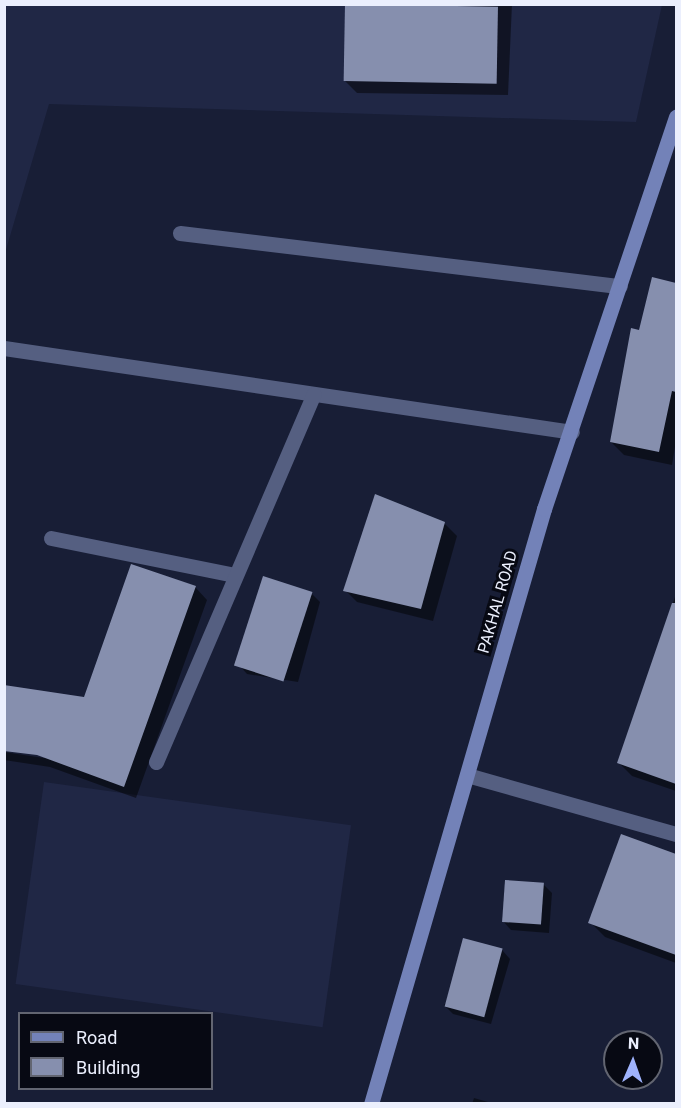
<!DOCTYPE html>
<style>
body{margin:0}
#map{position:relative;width:681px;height:1108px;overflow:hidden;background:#181e36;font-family:Roboto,sans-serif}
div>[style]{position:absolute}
.built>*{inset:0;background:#202745;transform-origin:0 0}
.shadow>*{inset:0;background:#0007}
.building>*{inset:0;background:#868fae;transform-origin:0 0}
.street>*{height:15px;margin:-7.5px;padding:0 7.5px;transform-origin:7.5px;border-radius:7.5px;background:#555f81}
.secondary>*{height:15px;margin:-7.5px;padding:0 7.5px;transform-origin:7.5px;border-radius:7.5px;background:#7382b8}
span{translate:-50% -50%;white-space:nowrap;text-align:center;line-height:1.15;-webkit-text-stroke:6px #070913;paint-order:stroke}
.street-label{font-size:16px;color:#ebeffd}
.frame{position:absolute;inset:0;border:6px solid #ebeffd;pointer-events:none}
.legend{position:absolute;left:18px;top:1012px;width:195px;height:78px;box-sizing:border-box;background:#070913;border:2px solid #626571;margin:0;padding:8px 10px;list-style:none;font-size:18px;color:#ebeffd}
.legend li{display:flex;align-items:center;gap:12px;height:30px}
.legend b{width:30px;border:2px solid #626571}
.north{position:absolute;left:603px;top:1030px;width:60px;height:60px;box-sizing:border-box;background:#070913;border:2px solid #626571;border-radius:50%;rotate:2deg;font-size:16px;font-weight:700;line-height:24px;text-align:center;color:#ebeffd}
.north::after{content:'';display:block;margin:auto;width:21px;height:27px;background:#9fb3fd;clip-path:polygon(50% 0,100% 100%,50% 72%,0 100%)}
</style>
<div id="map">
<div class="built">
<i style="clip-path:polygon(5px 5px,662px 5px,636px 122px,49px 104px,5px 253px)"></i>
<i style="left:44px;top:782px;width:310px;height:204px;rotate:8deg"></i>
</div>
<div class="shadow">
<i style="clip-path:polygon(433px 4px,512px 4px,508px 95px,357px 93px,345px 81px)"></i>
<i style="clip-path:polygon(653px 279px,676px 285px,676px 441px,672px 465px,624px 455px,611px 442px)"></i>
<i style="clip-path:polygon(445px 524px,457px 536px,433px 621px,357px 602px,345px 590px)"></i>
<i style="clip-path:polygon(195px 587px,207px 600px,136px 798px,50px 767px,4px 760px,4px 752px,44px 758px)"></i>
<i style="clip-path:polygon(312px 594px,320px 602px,298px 682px,247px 674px,239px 665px)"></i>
<i style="clip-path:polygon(676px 594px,676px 791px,632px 776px,619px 763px)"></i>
<i style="clip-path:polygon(622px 836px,676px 856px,676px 963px,605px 937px,590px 922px)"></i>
<i style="clip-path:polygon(544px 885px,552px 893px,549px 933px,511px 930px,503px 921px)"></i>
<i style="clip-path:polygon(502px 950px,510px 959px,491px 1024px,453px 1014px,444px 1005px)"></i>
<i style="clip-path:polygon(474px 1098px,495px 1104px,472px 1104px)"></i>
</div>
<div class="building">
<i style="left:345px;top:4px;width:153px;height:77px;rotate:1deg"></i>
<i style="clip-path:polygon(652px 277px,676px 283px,676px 392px,672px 391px,659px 452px,610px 442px,631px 328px,639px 330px)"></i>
<i style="clip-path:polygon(375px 494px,445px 522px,421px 609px,343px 591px)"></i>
<i style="clip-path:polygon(131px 564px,196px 586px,124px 787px,37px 755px,4px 751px,4px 685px,84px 697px)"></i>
<i style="left:263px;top:576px;width:52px;height:94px;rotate:18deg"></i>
<i style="clip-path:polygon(672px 603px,676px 603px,676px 784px,617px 763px)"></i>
<i style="clip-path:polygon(621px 834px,676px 854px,676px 955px,588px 923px)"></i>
<i style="left:505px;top:880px;width:39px;height:42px;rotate:4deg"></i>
<i style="left:463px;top:938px;width:41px;height:71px;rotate:15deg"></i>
</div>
<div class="street">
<i style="left:180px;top:233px;width:443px;rotate:6.9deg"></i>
<i style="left:4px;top:348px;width:574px;rotate:8.41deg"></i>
<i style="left:51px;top:538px;width:188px;rotate:11.4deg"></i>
<i style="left:156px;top:762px;width:400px;rotate:-66.8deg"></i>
<i style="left:467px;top:775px;width:217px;rotate:15.8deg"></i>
</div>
<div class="secondary">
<i style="left:371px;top:1104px;width:620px;rotate:-73.79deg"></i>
<i style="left:544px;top:509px;width:414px;rotate:-71.4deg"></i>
</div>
<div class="street-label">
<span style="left:498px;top:602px;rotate:-74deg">PAKHAL ROAD</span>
</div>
<div class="frame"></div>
<ul class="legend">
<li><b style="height:8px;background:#7382b8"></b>Road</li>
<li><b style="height:16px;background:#868fae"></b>Building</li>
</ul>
<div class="north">N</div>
</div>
